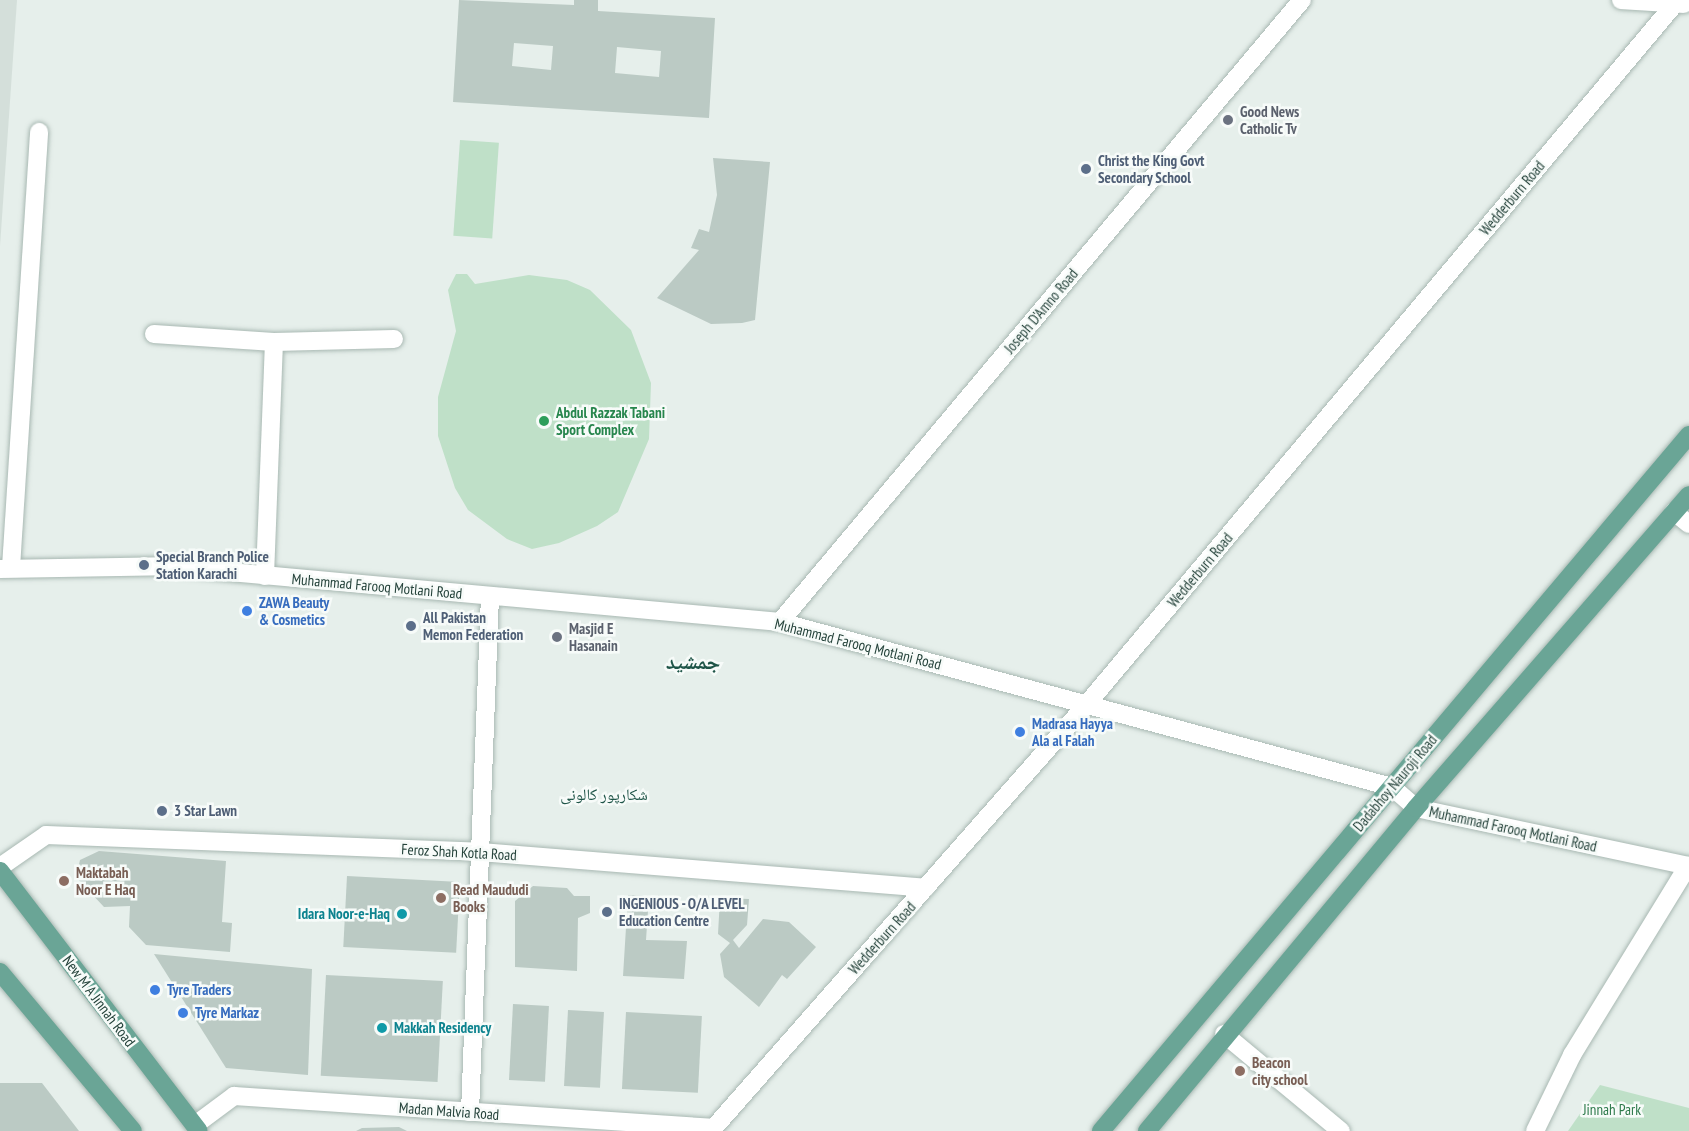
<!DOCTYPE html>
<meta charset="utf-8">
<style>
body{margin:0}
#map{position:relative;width:1689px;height:1131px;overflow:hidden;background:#e6efeb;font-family:"PT Sans Narrow","Noto Naskh Arabic",sans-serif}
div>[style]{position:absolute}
.built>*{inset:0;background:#d4dfda}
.green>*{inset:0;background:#bfe0c8;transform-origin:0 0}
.building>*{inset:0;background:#bbcac4;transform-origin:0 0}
.roads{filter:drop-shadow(0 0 2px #a8b8b2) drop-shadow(0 0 2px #a8b8b2)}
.minor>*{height:18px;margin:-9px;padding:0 9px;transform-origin:9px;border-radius:9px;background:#fff}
.major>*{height:18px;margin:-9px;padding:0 9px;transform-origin:9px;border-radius:9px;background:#6aa596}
.dots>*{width:16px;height:16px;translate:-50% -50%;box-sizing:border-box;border:3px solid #f7fbf9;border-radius:50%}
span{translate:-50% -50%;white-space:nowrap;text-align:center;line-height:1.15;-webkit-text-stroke:5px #f7fbf9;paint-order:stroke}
.worship-label{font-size:15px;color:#5b616d;font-weight:700}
.left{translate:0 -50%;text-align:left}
.service-label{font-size:15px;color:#4e5e75;font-weight:700}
.street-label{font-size:15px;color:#24423a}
.leisure-label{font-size:15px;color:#27864d;font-weight:700}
.shop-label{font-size:15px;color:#366cbe;font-weight:700}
.education-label{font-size:15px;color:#785e54;font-weight:700}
.culture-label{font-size:15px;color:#0d838f;font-weight:700}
.right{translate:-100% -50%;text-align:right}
.park-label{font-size:15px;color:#2d7a4b}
.neighbourhood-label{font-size:16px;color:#1f5548}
.district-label{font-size:21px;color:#1f5548;font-weight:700}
</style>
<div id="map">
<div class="built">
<i style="clip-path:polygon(0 0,17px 0,0 246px)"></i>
</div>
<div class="green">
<i style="left:460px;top:140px;width:39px;height:96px;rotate:4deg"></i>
<i style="clip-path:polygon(456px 274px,467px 274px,475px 284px,529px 275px,567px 280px,590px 290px,631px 330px,651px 383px,649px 439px,618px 512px,597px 526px,559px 543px,532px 549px,507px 539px,468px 510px,455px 488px,438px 436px,438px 397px,456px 331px,448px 290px)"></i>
<i style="clip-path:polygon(1600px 1085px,1689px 1108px,1689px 1131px,1568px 1131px)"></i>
</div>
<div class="building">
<i style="clip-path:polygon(evenodd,459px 0,574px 5px,574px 0,598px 0,598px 11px,715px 18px,709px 118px,453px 102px,459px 0,514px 43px,553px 46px,551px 70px,512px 66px,514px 43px,459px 0,617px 47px,661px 51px,659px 77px,615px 73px,617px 47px)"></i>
<i style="clip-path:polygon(713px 158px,770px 162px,755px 320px,742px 323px,711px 324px,657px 298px,699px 250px,691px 248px,699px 229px,709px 232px,717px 195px)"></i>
<i style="clip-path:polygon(99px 851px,226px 861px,222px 922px,232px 923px,230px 952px,146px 945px,129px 927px,130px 906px,104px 907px,76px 877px,80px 860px)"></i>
<i style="left:347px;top:876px;width:113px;height:71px;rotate:3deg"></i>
<i style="clip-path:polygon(533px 886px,567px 888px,574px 896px,590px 896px,590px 913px,578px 918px,577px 971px,515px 967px,515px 901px)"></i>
<i style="clip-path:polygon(628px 895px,649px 896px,646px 940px,687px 941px,684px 979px,623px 976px)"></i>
<i style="clip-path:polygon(720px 898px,749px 899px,747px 925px,733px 940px,739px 948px,763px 919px,789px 922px,816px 947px,787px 979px,782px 975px,759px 1007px,724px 977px,720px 954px,730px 943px,718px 934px)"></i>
<i style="clip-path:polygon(154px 954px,312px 969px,308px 1075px,226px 1068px)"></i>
<i style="left:326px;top:975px;width:117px;height:101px;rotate:3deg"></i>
<i style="left:513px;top:1004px;width:36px;height:76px;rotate:3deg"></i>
<i style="left:568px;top:1010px;width:36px;height:76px;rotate:3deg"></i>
<i style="left:626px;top:1012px;width:76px;height:77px;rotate:3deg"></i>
<i style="clip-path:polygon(0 1083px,42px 1083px,79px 1131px,0 1131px)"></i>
<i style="clip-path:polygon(399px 1127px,407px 1131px,356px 1131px,362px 1128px)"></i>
</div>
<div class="roads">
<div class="minor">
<i style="left:1621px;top:0;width:63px;rotate:3.6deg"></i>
<i style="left:154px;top:334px;width:120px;rotate:3.8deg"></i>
<i style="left:274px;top:342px;width:120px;rotate:-1.4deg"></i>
<i style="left:1674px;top:512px;width:19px;rotate:39deg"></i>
<i style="left:11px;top:567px;width:436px;rotate:-86.3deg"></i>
<i style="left:0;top:569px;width:164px;rotate:-1deg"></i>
<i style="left:164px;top:566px;width:619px;rotate:5.19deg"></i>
<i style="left:780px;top:622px;width:634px;rotate:15.09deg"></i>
<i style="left:1392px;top:787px;width:32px;rotate:41deg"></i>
<i style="left:1416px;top:808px;width:279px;rotate:12deg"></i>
<i style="left:265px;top:576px;width:234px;rotate:-87.8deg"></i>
<i style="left:780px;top:622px;width:812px;rotate:-50deg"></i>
<i style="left:0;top:867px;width:56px;rotate:-34.8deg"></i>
<i style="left:46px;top:835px;width:434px;rotate:2.2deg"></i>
<i style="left:480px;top:852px;width:447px;rotate:4.6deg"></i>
<i style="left:1224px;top:1034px;width:152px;rotate:39.7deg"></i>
<i style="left:470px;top:1112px;width:516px;rotate:-87.78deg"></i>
<i style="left:195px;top:1125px;width:49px;rotate:-36.6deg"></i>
<i style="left:234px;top:1096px;width:479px;rotate:3.8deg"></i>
<i style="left:711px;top:1131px;width:569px;rotate:-48.63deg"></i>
<i style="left:1087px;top:704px;width:919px;rotate:-49.99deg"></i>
<i style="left:1535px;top:1131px;width:85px;rotate:-64deg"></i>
<i style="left:1572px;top:1055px;width:222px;rotate:-58.5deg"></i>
</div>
<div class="major">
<i style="left:0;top:871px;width:327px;rotate:52.6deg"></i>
<i style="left:0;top:972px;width:207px;rotate:50.1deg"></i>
<i style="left:1101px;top:1131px;width:911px;rotate:-49.81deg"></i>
<i style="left:1147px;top:1131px;width:420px;rotate:-50.2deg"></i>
<i style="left:1416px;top:808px;width:415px;rotate:-48.9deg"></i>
</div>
</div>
<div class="dots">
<i style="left:1228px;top:120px;background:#6b7280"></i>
<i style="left:1086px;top:169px;background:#5c6f8a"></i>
<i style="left:544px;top:421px;background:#2e9e5b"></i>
<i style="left:144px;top:565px;background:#5c6f8a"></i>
<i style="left:247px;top:611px;background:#3f7fe0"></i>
<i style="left:411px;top:626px;background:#5c6f8a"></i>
<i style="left:557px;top:637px;background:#6b7280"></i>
<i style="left:1020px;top:732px;background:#3f7fe0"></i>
<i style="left:162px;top:811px;background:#5c6f8a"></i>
<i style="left:64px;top:881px;background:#8d6e63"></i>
<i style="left:441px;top:898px;background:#8d6e63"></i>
<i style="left:607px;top:912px;background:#5c6f8a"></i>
<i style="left:402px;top:914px;background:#0f9aa8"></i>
<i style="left:155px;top:990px;background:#3f7fe0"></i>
<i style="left:183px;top:1013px;background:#3f7fe0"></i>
<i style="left:382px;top:1028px;background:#0f9aa8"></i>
<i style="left:1240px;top:1071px;background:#8d6e63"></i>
</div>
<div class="worship-label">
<span class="left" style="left:1240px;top:120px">Good News<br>Catholic Tv</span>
<span class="left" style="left:569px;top:637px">Masjid E<br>Hasanain</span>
</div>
<div class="service-label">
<span class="left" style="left:1098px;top:169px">Christ the King Govt<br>Secondary School</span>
<span class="left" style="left:156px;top:565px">Special Branch Police<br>Station Karachi</span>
<span class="left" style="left:423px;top:626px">All Pakistan<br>Memon Federation</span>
<span class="left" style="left:174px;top:811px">3 Star Lawn</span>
<span class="left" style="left:619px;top:912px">INGENIOUS - O/A LEVEL<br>Education Centre</span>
</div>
<div class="street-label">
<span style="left:1512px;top:198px;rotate:-50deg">Wedderburn Road</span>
<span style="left:1041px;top:311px;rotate:-50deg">Joseph D'Amno Road</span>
<span style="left:1200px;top:570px;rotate:-50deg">Wedderburn Road</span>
<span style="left:377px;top:586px;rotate:5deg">Muhammad Farooq Motlani Road</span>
<span style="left:858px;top:644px;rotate:14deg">Muhammad Farooq Motlani Road</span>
<span style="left:1395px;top:783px;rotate:-50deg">Dadabhoy Nauroji Road</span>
<span style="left:1513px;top:829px;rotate:12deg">Muhammad Farooq Motlani Road</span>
<span style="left:459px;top:852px;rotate:3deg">Feroz Shah Kotla Road</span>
<span style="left:882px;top:938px;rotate:-48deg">Wedderburn Road</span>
<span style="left:99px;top:1001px;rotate:53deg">New M A Jinnah Road</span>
<span style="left:449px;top:1111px;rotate:4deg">Madan Malvia Road</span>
</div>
<div class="leisure-label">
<span class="left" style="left:556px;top:421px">Abdul Razzak Tabani<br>Sport Complex</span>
</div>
<div class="shop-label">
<span class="left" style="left:259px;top:611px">ZAWA Beauty<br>&amp; Cosmetics</span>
<span class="left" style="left:1032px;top:732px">Madrasa Hayya<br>Ala al Falah</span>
<span class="left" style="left:167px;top:990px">Tyre Traders</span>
<span class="left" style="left:195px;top:1013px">Tyre Markaz</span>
</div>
<div class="education-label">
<span class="left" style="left:76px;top:881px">Maktabah<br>Noor E Haq</span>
<span class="left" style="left:453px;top:898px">Read Maududi<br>Books</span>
<span class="left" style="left:1252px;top:1071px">Beacon<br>city school</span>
</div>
<div class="culture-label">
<span class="right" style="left:390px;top:914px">Idara Noor-e-Haq</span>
<span class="left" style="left:394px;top:1028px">Makkah Residency</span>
</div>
<div class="park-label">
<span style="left:1612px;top:1110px">Jinnah Park</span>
</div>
<div class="neighbourhood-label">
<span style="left:604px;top:794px">شکارپور کالونی</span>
</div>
<div class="district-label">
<span style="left:693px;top:662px">جمشید</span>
</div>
</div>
